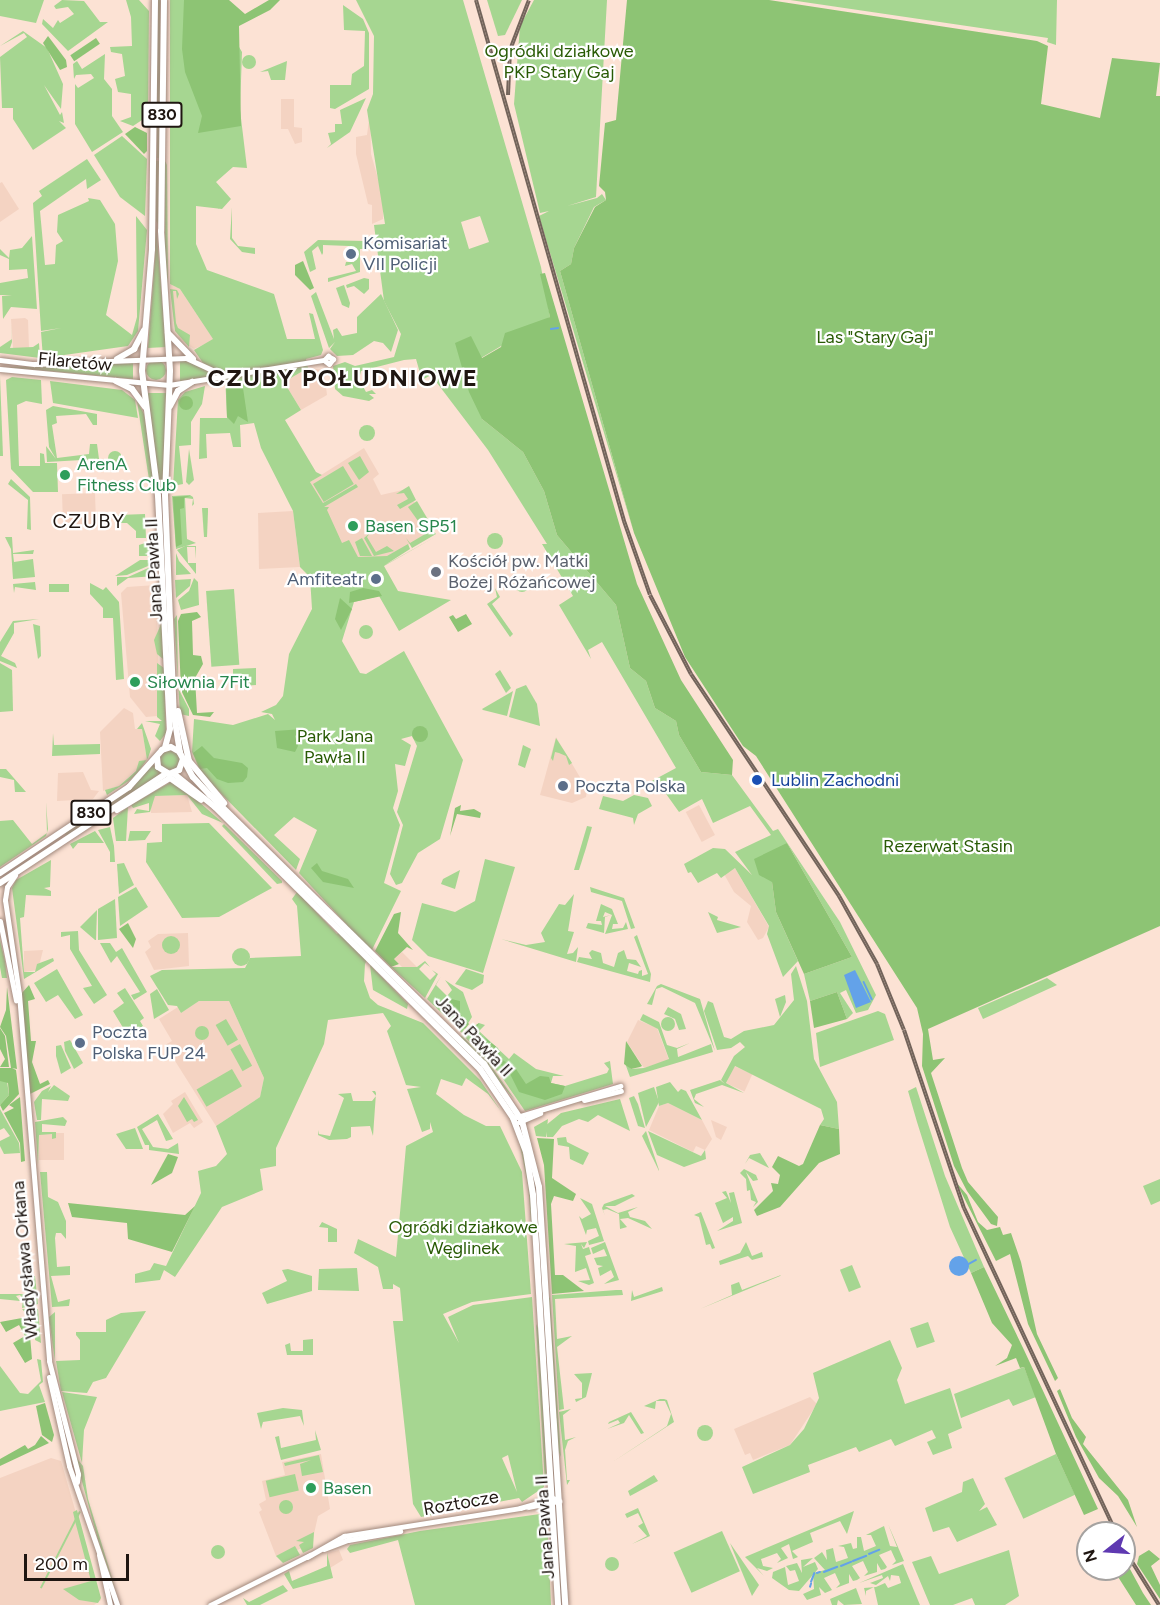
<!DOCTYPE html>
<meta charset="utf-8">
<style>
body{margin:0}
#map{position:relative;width:1160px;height:1605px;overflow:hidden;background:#fce2d4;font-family:Figtree,sans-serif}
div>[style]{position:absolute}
.built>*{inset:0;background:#f4d3c2;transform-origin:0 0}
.green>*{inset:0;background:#a6d691;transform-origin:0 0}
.round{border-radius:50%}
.forest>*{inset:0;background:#8dc474;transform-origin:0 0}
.water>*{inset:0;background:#63a2e9}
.stream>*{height:1.5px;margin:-0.75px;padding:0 0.75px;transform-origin:0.75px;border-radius:0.75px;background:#63a2e9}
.roads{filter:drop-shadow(0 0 2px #a0887c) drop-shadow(0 0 2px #a0887c)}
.secondary>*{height:5px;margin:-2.5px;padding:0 2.5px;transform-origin:2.5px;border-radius:2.5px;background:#fff}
.primary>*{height:6px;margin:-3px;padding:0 3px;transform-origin:3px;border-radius:3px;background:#fff}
.rail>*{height:4px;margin-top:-2px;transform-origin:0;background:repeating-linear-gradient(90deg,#fff 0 4.5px,#73645b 0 9px);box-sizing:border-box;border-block:2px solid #73645b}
.dots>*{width:16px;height:16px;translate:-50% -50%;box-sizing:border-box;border:3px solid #fff;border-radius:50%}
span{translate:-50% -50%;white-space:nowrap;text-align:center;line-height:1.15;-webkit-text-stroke:4.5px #fff;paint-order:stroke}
.shield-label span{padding:2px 4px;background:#fff;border:2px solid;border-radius:4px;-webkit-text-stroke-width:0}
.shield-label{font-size:16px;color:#1f1611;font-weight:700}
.park-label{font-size:18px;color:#295b05}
.service-label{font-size:18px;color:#4e5e75}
.left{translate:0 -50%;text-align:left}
.right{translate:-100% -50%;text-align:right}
.street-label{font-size:18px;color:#1f1611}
.leisure-label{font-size:18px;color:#27864d}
.worship-label{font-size:18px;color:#5b616d}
.transit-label{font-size:18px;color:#164399}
.neighbourhood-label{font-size:20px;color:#1f1611;letter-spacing:1.5px}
.district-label{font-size:24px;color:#1f1611;font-weight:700;letter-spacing:1.5px}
.north{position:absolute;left:1076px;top:1521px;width:60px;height:60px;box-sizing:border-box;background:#fff;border:2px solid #a5a2a0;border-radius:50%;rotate:253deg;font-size:16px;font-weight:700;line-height:24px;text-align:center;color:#1f1611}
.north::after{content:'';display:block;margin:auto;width:21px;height:27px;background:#5f39b1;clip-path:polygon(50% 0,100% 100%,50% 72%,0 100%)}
.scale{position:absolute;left:24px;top:1554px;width:105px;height:27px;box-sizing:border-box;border:3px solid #1f1611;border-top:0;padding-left:8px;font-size:18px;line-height:21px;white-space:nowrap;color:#1f1611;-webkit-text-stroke:4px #fff;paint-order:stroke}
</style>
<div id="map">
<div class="built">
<i style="clip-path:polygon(281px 99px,294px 99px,294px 127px,302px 128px,302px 142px,295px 144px,288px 129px,281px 129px)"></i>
<i style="clip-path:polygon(370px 112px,371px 154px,383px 196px,383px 219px,372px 224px,372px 205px,368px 204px,356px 154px,356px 137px,367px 135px)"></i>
<i style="clip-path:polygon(2px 182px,19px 209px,0 222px,0 183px)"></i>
<i style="clip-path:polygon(170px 284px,180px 289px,214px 340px,194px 349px,180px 340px,174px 325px)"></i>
<i style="clip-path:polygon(25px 318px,28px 320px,29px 348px,13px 348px,11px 319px)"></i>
<i style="clip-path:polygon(308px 368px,324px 370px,327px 395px,301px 410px,284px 382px)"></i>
<i style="clip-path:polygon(364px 448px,379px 474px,373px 479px,381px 495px,407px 489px,431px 531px,383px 560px,350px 561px,310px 482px)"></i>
<i style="left:95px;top:493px;width:31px;height:33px;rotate:88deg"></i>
<i style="clip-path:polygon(293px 511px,300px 567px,259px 569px,258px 513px)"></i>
<i style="clip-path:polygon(156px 585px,160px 710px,157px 716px,146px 717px,130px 697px,121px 593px,127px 587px)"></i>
<i style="clip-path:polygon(124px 708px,133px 713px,135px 729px,142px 729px,147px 760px,119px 786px,103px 791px,100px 732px)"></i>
<i style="clip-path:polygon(556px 737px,587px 789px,586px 797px,572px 803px,540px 795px)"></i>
<i style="clip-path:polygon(83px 772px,91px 790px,99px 791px,93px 799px,57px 801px,58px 773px)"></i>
<i style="clip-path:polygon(187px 795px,192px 812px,151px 813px,151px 800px,155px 796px)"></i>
<i style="left:699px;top:805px;width:34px;height:15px;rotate:62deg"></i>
<i style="clip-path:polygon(735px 868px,769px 927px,763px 938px,758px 940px,747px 922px,751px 906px,734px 892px,724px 874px)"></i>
<i style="clip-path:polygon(188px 933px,189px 966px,154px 970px,145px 952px,151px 947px,148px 941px,158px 934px)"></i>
<i style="clip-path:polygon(43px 950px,38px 970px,24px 972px,24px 951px)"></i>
<i style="clip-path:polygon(402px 952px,417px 967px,404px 969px,394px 959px)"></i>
<i style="clip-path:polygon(199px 1001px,229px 1001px,264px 1078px,260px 1097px,216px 1126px,165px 1045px,172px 1041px,159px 1019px,178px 1007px,181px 1013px)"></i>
<i style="clip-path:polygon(638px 1020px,657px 1028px,669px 1060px,644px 1068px,627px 1042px)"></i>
<i style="left:734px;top:1066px;width:20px;height:19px;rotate:24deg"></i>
<i style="clip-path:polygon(185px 1092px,203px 1122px,194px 1128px,190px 1123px,173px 1133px,163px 1114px,173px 1104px,171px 1101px)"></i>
<i style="clip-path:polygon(668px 1103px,702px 1120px,712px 1139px,705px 1150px,696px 1146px,693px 1152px,649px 1130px,659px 1106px)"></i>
<i style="clip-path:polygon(711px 1120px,727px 1127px,721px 1140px,716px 1137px)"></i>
<i style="left:64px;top:1133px;width:27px;height:25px;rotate:90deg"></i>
<i style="clip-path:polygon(810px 1397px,817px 1404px,790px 1445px,753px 1460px,750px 1453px,745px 1455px,734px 1429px)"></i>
<i style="clip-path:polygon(321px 1454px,330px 1509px,318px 1516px,312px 1543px,281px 1558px,276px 1556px,259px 1512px,262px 1510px,259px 1504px,266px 1500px,262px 1481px,285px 1475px,282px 1462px)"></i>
<i style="clip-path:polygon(51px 1458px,61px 1461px,101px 1600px,94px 1605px,0 1605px,0 1478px)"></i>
<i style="clip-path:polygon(339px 1550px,343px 1560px,330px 1568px,327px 1553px)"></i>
</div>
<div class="green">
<i style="clip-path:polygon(0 0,44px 0,36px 23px,0 16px)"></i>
<i style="clip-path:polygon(62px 0,84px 1px,100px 22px,108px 22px,68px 51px,42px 24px,43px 19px,53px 28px,58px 20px,60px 23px,74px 14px,68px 7px,56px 9px,54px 6px)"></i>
<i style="clip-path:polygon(126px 0,139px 0,149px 11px,148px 116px,133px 126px,120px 121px,131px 117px,131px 94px,118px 92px,115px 79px,125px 76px,122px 54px,111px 52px,110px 47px,132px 46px,131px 17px)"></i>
<i style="left:157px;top:0;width:3px;height:158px"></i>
<i style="clip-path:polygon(evenodd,170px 0,211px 0,242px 52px,240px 110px,247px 168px,233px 167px,216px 182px,231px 199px,222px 209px,196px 206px,196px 244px,207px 270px,274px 294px,287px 339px,315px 339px,309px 313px,313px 314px,323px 350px,321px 355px,306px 359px,308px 368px,284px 382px,301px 410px,285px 420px,316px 472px,322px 475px,310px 482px,323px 503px,356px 484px,358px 487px,324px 507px,329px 507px,327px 510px,342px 543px,349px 540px,358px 557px,387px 556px,408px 544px,410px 549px,385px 565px,437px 536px,384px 566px,398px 591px,451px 600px,399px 631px,379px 596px,354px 602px,342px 641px,360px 673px,366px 674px,404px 651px,463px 760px,440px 839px,418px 853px,402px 883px,396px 885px,390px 874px,403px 825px,397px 812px,417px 746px,412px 736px,401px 739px,411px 745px,405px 766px,395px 764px,398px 791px,393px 808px,400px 825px,384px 883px,401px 891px,365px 964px,364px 981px,370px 998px,378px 1005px,423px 1023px,480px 1080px,501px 1111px,488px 1094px,466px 1078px,462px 1086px,441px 1079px,436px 1094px,464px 1115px,486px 1126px,500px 1126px,522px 1172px,531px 1294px,472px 1302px,443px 1314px,459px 1343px,448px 1317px,473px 1305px,532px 1297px,544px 1487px,522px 1502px,519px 1498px,421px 1517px,413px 1504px,393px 1321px,403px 1321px,400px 1288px,393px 1284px,393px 1289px,383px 1289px,378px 1267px,354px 1253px,358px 1239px,396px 1257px,406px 1146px,433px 1132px,430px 1122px,430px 1129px,422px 1132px,407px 1089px,421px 1087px,406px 1085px,387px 1031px,391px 1026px,383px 1013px,328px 1020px,324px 1044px,276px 1148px,276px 1166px,260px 1169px,263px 1190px,222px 1207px,175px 1277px,164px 1270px,160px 1280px,135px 1283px,135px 1274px,150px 1270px,154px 1263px,166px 1266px,201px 1193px,198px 1171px,216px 1166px,227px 1154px,216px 1126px,260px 1097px,264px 1078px,229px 1001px,199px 1001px,181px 1013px,177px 1006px,168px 1005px,150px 976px,162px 970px,245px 968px,250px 958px,301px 956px,297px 906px,292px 899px,297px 892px,337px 934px,347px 925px,299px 873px,317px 830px,294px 817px,274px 835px,300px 859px,296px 870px,201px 773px,192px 752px,194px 719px,233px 725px,268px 714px,275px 720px,272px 714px,261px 712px,276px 705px,283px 696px,289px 654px,312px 609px,310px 577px,300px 567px,293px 511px,261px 448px,254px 423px,240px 425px,241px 447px,233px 447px,230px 433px,206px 434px,207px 458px,199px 459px,200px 418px,227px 418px,225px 374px,203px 363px,194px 350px,213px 339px,180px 289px,170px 284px,170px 0,508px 1455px,517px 1492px,502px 1458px,508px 1455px)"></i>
<i style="clip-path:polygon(evenodd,356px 0,463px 0,541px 267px,550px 317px,481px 358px,482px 419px,523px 452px,544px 491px,557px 535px,616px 605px,630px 668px,646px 681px,655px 708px,676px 721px,679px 735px,701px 772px,732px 775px,773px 831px,778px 829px,840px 922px,876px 995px,868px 1010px,856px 1013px,846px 990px,840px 993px,853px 1013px,847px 1019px,837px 992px,810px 1001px,804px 974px,852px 957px,787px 843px,772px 882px,776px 912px,798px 961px,783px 977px,767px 934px,769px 926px,735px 868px,721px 878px,717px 873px,698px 883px,691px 872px,688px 873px,684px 864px,713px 848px,725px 849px,752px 875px,735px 852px,771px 835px,750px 806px,713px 823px,702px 799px,679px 812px,659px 784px,650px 782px,676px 768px,602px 642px,588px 650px,591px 659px,559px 605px,573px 596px,542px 544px,547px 544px,488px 450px,431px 375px,422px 380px,416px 359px,404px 360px,361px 371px,359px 379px,366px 392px,372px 390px,376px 394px,369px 394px,374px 398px,369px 401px,343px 396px,335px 389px,333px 366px,345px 362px,355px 366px,394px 357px,401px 334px,384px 301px,374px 225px,385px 224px,367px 110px,373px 94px,374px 36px,356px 0,480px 216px,489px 242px,469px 249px,461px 222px,480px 216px)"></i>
<i style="clip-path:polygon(487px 0,522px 0,505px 35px,498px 36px)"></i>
<i style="clip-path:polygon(534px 0,607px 0,596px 197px,567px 206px,597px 198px,602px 194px,606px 200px,594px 207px,574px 248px,571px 264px,560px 271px,634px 533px,539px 216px,549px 211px,540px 213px,514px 104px,520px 26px)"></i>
<i style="clip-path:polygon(790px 0,1057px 0,1056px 45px,1047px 42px,1048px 38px)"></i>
<i style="clip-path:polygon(343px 5px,363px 19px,369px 33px,369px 89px,335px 109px,330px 108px,330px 85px,351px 85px,352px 74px,364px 66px,365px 31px,344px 30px)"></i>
<i style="clip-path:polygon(23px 31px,47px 48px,63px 84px,61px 109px,44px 85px,60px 115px,62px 112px,64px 123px,59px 121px,66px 128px,33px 150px,13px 119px,13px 108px,2px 108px,0 57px,27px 37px,24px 33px,0 46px)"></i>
<i style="clip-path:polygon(105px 54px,104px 79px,112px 89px,112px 116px,123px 132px,92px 152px,75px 124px,75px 84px,78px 88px,94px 78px,91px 74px,76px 75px,74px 79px,73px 64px,77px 61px,82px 69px)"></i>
<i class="round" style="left:242px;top:55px;width:14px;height:14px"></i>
<i style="clip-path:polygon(287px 61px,285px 80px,271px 80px,268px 71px,260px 72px)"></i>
<i style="clip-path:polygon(366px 98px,350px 132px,327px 148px,331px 144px,328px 133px,335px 132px,335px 124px,342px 124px,340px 110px)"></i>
<i style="clip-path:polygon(122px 136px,147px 159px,145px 216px,120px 197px,94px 155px)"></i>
<i style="clip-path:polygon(87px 159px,101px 180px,87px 189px,86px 179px,40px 211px,45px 265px,55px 264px,56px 245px,63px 241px,57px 232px,58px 215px,89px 201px,88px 198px,100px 200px,115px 224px,118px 261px,106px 315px,132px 335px,137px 317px,136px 216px,147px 230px,138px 331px,128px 346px,43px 358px,41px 332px,61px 328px,41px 331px,33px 203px,42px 196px,39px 191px)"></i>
<i style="clip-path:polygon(156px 161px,159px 161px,158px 224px,156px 221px)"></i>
<i style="clip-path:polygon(165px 161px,167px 165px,168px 284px,165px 258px)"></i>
<i style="clip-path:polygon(232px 207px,232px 238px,238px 246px,255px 248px,255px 254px,242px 252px,230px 239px)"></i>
<i style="clip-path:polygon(156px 226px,166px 347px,148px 348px,155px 258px)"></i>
<i style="clip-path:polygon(32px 236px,37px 309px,11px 307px,3px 319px,2px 296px,12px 295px,0 295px,0 283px,28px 278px,27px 269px,9px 270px,9px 259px,0 255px,0 249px,9px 258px,10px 250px,22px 248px)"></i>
<i style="clip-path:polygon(318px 240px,365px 241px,365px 249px,360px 249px,360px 272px,328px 282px,328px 278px,356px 271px,352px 264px,345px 266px,346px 262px,354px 262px,355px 252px,349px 246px,323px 245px,323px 253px,322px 255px,318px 246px,312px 251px,316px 269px,310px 272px,304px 252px)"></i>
<i style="clip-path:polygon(364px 278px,369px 279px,369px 289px,364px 294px,354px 286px,347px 288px,346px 285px)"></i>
<i style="clip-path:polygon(344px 285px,350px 303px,349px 308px,342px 305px,336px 288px)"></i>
<i style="clip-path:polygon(170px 289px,177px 290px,179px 294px,177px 299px,176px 291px,173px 291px,176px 323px,178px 328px,190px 335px,189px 347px,175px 331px)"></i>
<i style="clip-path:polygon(316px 292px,334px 339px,333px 330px,337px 328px,342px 336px,357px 333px,357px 317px,381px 294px,398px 330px,391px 352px,383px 343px,374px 341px,353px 355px,337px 356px,330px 349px,335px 342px,329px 348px,311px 296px)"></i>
<i style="clip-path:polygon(11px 321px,12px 342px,10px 348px,33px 347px,39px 343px,40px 358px,0 353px,0 347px,12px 339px)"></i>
<i class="round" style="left:146px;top:360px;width:20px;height:20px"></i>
<i style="clip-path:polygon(180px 360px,192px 361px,214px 376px,180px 381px)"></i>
<i style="clip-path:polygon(133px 361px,133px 379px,7px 367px,69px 366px)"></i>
<i style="clip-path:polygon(0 376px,3px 456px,0 456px)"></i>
<i style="clip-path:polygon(12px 377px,41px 380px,42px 404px,26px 401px,17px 405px,19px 466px,40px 466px,40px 453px,44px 454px,45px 463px,57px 463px,58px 492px,33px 492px,11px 469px,6px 380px)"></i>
<i style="clip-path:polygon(50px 381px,122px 390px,135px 400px,138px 418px,53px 403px)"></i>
<i style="clip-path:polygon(205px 386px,202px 404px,191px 422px,191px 445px,179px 446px,183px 484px,173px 486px,178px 400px,185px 392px)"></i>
<i style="clip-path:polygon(147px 393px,166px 393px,163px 494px,160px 494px)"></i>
<i style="clip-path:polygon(137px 401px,144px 414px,154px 480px,150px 486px)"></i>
<i style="clip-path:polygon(53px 406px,97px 414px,97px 425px,93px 425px,86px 414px,56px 416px,57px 423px,52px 425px,57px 458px,89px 454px,90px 444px,97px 444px,99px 459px,47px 462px,46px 446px,56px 459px,49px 447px,46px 410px)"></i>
<i class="round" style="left:359px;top:425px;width:16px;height:16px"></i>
<i style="clip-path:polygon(189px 449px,194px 480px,189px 485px,186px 482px)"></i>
<i class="round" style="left:108px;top:451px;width:14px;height:14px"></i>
<i style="clip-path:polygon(360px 456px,369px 472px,359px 480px,348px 463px)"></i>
<i style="left:343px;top:466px;width:21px;height:35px;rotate:59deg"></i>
<i style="clip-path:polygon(11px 479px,30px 497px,31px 530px,27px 529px,28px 500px,8px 484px)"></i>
<i style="clip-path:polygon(409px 486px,416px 500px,400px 509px,397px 505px,408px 499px,404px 493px,396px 494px)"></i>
<i style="clip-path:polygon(190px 495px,193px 497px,194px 504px,192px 506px,193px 499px,185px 498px,187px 539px,196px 543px,176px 549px,172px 496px)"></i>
<i style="clip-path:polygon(417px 501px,433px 528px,426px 532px,408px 507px)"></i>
<i style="clip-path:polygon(202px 508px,208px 508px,208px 512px,207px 537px,204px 537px)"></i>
<i style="clip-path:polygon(145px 514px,146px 538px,136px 538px,136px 531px,127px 523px,119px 523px,118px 515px)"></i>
<i style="clip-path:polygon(432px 530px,436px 534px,412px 548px,406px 538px,410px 543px)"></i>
<i class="round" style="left:487px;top:533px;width:16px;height:16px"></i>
<i style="clip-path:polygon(370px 533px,367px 537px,376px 552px,387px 546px,394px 551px,374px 556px,364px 538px)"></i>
<i style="clip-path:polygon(5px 537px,12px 537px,13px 553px,34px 550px,33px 554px,13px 554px,14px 562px,33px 559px,35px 577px,13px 579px,11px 549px)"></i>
<i style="clip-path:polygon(362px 538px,372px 556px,360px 556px,355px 542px)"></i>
<i style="clip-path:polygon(154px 540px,155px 555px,149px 556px,147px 551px,147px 556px,139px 556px,139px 545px)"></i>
<i style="clip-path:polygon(185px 546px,196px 546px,195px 559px,195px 547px,187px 547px,188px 563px,196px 563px,196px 574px,177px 550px)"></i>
<i style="clip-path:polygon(176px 553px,179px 561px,191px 574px,176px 575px)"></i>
<i style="clip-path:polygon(140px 560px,154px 560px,155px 563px,127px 575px,115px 576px)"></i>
<i style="clip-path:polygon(155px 565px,155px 576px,128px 578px,117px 586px,117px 577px,128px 577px)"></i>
<i style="clip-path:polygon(194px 578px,198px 582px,199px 605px,181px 610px,178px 600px,189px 591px)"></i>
<i class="round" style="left:515px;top:578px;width:14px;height:14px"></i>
<i style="clip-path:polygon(191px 579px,190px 586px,176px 598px,175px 580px)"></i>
<i style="clip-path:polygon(35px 582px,36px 590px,15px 587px,14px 593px,13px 584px)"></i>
<i style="clip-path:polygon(90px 583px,103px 590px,106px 587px,119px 602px,124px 679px,116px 680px,113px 618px,103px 618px,103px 608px,90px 594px)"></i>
<i style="left:69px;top:584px;width:8px;height:20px;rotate:90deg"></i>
<i style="clip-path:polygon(495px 588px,500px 597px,492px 604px,513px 634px,510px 637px,487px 604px,497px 597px)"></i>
<i style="left:234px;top:589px;width:76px;height:28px;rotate:86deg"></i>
<i style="clip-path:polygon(177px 615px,178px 688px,189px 709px,189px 716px,180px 714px,174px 619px)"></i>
<i style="clip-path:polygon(39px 619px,14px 623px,14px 633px,1px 656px,15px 663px,17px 668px,0 661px,0 642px,13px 621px)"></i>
<i style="clip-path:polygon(162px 622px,164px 659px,163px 659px,157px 654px,154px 640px)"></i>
<i style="clip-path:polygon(33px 624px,40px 626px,41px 656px,38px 659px)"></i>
<i class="round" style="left:359px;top:625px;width:14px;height:14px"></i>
<i style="clip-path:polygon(0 663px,12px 670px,13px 711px,0 712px)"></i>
<i style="clip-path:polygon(157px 663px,164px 668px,166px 733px,160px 741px,155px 736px,160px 724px,145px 721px,162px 721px,157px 717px)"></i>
<i style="clip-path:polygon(256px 668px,256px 685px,242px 686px,233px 680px,233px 669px)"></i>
<i style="clip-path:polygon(500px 670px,511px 688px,506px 693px,495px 674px)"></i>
<i style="clip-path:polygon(526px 685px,537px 704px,540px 726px,509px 717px,516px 689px)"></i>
<i style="clip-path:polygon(513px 691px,507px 716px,483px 710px,482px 709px)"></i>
<i style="clip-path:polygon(142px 723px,151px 749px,148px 758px,138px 772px,130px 780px,107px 795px,105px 790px,119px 786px,136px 771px,139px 761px,147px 760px,142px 729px,137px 729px)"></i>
<i style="clip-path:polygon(53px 733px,54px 745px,100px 744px,100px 754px,52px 756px)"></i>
<i style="clip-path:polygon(556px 738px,572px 763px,569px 765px,566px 756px,559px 753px,555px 752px,553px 761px,551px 758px)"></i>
<i style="clip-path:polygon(523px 745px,531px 749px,525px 768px,518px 765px)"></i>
<i class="round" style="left:160px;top:750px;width:20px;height:20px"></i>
<i style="clip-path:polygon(155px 762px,162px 773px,66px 838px,65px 832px,122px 795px)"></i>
<i style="clip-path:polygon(0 769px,6px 769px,26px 792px,15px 792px,14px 780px,0 777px)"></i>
<i style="clip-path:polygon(171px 782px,181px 786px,223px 823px,202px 814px,187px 795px,155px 796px,150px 812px,134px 814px,137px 809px,149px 811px,149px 803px,133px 808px,131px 805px)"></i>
<i style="clip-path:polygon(634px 795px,648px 798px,652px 806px,638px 814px,634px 825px,633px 818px,599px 809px,603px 796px,623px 801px)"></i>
<i style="clip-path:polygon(46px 802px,48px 829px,46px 836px,0 867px,0 821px,13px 820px,32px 844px,47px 833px)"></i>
<i style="clip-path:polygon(128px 807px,126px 841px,116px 841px,113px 818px)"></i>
<i style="clip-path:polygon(209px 823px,272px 888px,219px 917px,182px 918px,146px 862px,147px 843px,162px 842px,162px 824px)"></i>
<i style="clip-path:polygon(224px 824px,282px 881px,282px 883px,277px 884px,222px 826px)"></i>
<i style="clip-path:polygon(587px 826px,592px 827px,586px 848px,579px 870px,574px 870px)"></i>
<i style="clip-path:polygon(110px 827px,114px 846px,115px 862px,110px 862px,110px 852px,98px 830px)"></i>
<i style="clip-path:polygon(95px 831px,104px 843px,78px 843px,73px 849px,70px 844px)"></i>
<i style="clip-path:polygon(130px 831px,151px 831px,145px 840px,128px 841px)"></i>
<i style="clip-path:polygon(485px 859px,515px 867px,483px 973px,428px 956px,412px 940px,422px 903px,455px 912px,475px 901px)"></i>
<i style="clip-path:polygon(51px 860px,50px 887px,44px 888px,51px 891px,51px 896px,26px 895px,24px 917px,20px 918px,24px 972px,35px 972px,37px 964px,53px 958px,54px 961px,24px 979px,12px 888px,16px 880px)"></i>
<i style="clip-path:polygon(124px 863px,134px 885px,119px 894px,117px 864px)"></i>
<i style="clip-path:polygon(460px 870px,455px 889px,441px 884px,443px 879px)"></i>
<i style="clip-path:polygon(136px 887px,148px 907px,120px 926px,118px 897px)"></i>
<i style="clip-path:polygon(590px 887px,624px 898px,635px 928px,631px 929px,622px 901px,591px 892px)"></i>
<i style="clip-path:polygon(574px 894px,568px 931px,574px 932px,567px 954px,573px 953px,578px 947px,576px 962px,501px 939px,526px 945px,545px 942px,541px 933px,559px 904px,565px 905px)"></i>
<i style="clip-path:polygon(115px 899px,117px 938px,98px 940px,98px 909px)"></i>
<i style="clip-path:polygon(601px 904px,612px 909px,618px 924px,613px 924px,612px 929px,623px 928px,626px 922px,628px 929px,605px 934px,612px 915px,605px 912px,603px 917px,611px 915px,605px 917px,604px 933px,586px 928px,588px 923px,602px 925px,601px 921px,596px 921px)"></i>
<i style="clip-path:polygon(97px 910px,96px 940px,95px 940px,80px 927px)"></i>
<i style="clip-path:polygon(708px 912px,718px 917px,717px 920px,741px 927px,717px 933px)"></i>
<i style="clip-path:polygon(78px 931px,79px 950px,107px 995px,94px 1004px,83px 988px,92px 986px,70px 949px,70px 935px,61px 937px,61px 932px)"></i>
<i style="clip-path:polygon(637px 935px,651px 974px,650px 982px,577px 962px,579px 957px,592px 959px,589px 953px,592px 950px,601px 953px,603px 963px,614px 967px,618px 953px,624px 950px,627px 959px,636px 960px,641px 967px,629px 963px,627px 971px,638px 974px,639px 971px,642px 970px,642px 976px,648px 974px,634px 937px)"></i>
<i class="round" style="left:162px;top:936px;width:18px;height:18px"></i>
<i style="clip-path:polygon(0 940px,5px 961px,7px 978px,2px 978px,0 967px)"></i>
<i style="clip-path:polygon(100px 943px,110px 943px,116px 952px,122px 948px,147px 992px,134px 1000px,131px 995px,140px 992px,117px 956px,111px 963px)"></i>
<i class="round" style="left:232px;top:948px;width:18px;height:18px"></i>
<i style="clip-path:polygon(425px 961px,430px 967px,425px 963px,419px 969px,430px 980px,436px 974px,432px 970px,438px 974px,425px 998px,391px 967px,417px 967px)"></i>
<i style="clip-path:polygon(370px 965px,408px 1004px,407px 1009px,373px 990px)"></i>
<i style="clip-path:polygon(796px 966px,807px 1001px,814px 1059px,837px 1102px,839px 1129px,820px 1125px,824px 1119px,821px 1109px,735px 1066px,726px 1083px,744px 1093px,722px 1085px,696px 1094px,694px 1099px,704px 1107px,695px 1103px,690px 1090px,720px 1080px,725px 1084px,721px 1080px,734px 1056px,745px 1047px,740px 1042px,731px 1048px,717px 1050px,704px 1011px,708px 1001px,713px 1003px,724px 1037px,731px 1039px,744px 1031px,774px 1025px,794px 1000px,791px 974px)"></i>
<i style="clip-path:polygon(57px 969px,83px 1015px,75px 1019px,58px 995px,46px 1002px,34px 983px)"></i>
<i style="clip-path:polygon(466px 969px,484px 975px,483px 983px,472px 990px,455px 984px)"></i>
<i style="clip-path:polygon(441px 976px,436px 985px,447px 996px,452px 990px,445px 980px,463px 992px,472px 1017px,462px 1033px,427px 999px)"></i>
<i style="clip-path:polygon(1047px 978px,1057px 985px,983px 1019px,978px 1008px)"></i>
<i style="clip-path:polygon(661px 984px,700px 999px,715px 1051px,695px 1003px,662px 987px,656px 989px,652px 1005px,647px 1004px,657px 986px)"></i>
<i style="clip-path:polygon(125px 988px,144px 1018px,140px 1021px,143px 1026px,128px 1036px,113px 1011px,124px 1003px,117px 993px)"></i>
<i style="clip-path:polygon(157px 989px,169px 1010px,154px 1019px,150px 994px)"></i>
<i style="clip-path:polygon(785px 995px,786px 1002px,780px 1017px,775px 999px)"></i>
<i style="clip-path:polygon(668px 1007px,681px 1014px,686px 1029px,679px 1030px,675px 1019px,664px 1014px)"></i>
<i style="clip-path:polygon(878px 1011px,885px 1014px,894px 1040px,820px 1067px,816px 1033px)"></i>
<i style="clip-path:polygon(643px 1014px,659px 1022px,667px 1045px,677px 1048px,690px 1043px,677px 1049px,678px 1057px,711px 1044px,713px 1052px,630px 1077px,625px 1063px,631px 1069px,644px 1068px,669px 1059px,658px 1029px,640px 1020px)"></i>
<i class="round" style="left:661px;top:1017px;width:14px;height:14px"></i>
<i style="left:226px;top:1019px;width:24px;height:12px;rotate:60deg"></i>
<i style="clip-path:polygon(479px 1023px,485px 1025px,479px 1031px,509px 1059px,514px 1053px,536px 1069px,564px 1076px,553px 1076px,551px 1083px,565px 1086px,607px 1073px,609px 1069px,604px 1063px,610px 1061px,613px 1084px,525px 1111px,499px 1073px,463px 1035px)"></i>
<i class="round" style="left:195px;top:1026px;width:14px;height:14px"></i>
<i style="clip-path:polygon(462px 1036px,489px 1063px,515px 1100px,460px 1037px)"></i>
<i style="clip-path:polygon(70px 1040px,83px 1063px,74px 1069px,65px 1051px,64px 1042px)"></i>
<i style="left:240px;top:1044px;width:25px;height:11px;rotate:61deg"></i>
<i style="clip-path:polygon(61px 1045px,71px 1068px,61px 1074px,56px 1056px,56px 1046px)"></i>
<i style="left:232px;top:1069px;width:20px;height:41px;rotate:60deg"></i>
<i style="clip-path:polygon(0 1081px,7px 1081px,9px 1095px,0 1105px)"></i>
<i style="clip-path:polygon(670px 1082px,678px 1092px,681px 1089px,686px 1091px,702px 1120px,668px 1103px,659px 1106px,656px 1087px)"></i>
<i style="clip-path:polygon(54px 1085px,70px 1096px,68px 1101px,42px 1099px,41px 1120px,37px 1120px,34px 1102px,42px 1091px,51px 1086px,48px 1092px)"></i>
<i style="clip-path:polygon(654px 1087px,659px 1102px,646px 1127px,638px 1093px)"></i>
<i style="clip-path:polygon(916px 1087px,945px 1176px,984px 1267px,971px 1273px,950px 1227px,917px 1122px,908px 1091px)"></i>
<i style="clip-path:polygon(372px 1091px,375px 1091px,376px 1093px,373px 1136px,370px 1126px,351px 1127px,351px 1137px,347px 1139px,329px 1140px,318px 1135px,319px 1130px,319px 1134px,330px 1136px,344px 1098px,338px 1094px,351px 1093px,353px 1101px,372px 1101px,376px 1096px)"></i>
<i style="clip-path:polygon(634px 1096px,638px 1104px,645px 1128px,638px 1126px,629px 1098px)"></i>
<i style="clip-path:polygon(184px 1097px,198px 1120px,194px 1122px,192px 1119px,187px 1122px,178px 1106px)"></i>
<i style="clip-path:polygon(620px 1099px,630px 1131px,598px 1115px,588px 1122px,579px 1119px,562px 1126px,553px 1137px,547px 1137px,545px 1126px,561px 1113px)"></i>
<i style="clip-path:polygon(0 1109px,19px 1143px,20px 1153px,4px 1154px,0 1146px,0 1141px,10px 1136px,4px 1128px,0 1130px)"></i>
<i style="clip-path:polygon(158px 1114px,173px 1139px,166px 1141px,157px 1120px,142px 1129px,153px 1147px,168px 1149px,178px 1143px,179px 1154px,149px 1150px,149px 1145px,145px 1145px,137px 1127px)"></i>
<i style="clip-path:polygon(63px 1117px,67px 1121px,65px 1126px,42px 1124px,42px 1132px,56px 1132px,56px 1138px,52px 1139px,52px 1134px,39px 1135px,38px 1165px,35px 1122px)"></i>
<i style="clip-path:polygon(548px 1119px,546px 1137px,536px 1136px,534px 1127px)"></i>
<i style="clip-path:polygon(135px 1128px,143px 1149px,126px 1149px,116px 1134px)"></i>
<i style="clip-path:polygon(646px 1131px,659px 1170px,659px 1171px,642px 1136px)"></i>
<i style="clip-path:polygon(648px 1131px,701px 1156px,705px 1150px,706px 1159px,684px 1167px,657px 1155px)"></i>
<i style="clip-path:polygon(518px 1136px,529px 1177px,537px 1291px,528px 1185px)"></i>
<i style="clip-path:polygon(566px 1137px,567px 1142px,589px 1153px,583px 1165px,570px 1159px,569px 1147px,558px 1145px,557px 1138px)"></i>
<i style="clip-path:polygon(760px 1153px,769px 1168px,749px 1158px,745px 1164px,750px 1155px)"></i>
<i style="clip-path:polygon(744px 1169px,756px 1175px,758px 1180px,753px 1181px,746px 1172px,758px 1202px,753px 1207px,756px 1202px,751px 1200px,750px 1190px,747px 1191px,746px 1179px,740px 1173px)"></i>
<i style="clip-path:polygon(40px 1172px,47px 1172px,48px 1197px,58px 1202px,66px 1221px,66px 1239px,61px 1233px,56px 1233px,55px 1238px,57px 1267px,70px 1266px,70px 1275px,51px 1276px,58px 1302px,70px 1299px,69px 1306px,52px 1307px)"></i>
<i style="clip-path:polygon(1160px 1179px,1160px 1201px,1151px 1205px,1143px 1186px)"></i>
<i style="clip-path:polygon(726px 1191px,731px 1203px,729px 1193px,734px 1192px,742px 1223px,717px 1231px,733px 1221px,733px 1217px,723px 1223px,715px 1203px,727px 1198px,722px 1192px)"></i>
<i style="clip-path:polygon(632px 1194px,635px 1196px,615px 1206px,605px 1206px,618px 1213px,638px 1207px,628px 1212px,630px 1217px,645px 1221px,652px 1229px,628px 1218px,620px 1219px,627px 1227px,620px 1229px,619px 1214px,607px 1209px,603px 1210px,605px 1216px,602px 1208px,604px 1204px)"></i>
<i style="clip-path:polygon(580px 1198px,592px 1204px,604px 1241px,589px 1245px,588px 1241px,599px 1236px,596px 1228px,587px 1230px,586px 1235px,579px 1216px,582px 1219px,591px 1214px)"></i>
<i style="clip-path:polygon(701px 1212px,715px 1248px,712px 1249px,710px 1244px,706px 1245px,699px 1217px,694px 1215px)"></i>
<i style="clip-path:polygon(322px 1222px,337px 1229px,337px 1242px,328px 1242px,328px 1228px,319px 1227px)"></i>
<i style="clip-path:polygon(587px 1242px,584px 1248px,581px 1244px,583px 1249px,589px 1247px,591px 1254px,585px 1256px,594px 1283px,589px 1285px,578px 1281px,590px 1280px,586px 1268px,575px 1272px,576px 1246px,564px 1244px)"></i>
<i style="clip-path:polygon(605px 1242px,619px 1280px,604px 1284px,614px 1277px,611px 1270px,600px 1276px,598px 1268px,603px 1266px,597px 1265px,594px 1258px,607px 1256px,604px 1249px,593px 1254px,591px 1248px)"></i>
<i style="clip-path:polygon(746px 1242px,752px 1256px,762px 1252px,763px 1257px,752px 1260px,748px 1256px,720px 1265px,719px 1261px,740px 1253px)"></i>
<i style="left:852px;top:1265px;width:24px;height:13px;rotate:68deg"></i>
<i style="clip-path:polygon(357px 1268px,359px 1291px,318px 1290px,319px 1269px)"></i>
<i style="clip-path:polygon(288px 1269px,312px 1276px,312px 1291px,267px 1304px,262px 1293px,287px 1281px,282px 1270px)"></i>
<i style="clip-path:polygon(781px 1275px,780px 1276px,700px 1309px,732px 1295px,731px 1285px,739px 1282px,742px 1290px)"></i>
<i style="clip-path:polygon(27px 1276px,35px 1276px,38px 1304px,22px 1308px,23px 1299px,20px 1295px,16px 1296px,20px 1301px,0 1299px,0 1294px,31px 1294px)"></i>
<i style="clip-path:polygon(662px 1287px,663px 1291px,631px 1301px,632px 1290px,634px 1297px)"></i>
<i style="clip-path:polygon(616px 1290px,622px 1290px,623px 1295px,555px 1299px,557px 1339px,572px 1336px,557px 1347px,564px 1409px,559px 1410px,552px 1295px)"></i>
<i style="clip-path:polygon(548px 1297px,550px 1298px,561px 1457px,557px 1448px)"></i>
<i style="clip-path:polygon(22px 1309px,38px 1309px,41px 1343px,35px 1340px,36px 1324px)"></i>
<i style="clip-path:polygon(146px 1311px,106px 1378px,93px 1382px,87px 1393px,61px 1391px,56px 1361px,80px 1360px,80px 1340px,76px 1335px,76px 1332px,106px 1332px,106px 1320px,121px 1313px)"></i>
<i style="clip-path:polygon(55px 1312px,55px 1360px,53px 1346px,58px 1385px,49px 1317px)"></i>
<i style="left:928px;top:1322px;width:21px;height:19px;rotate:71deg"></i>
<i style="clip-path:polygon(536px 1324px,540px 1332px,547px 1484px,545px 1483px)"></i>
<i style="clip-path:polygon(313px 1339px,313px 1355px,287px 1355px,285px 1345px,290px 1343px,291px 1351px,303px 1351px,303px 1340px)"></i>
<i style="clip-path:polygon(890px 1340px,902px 1368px,897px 1380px,905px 1404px,950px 1388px,962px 1428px,948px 1434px,952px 1448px,933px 1455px,927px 1442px,936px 1438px,932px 1430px,895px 1446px,891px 1439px,859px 1452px,856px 1447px,808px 1465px,810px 1472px,753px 1494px,742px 1467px,790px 1445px,804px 1429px,819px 1398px,813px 1373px)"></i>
<i style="clip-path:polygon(37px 1359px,41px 1360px,43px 1382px,39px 1385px,45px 1402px,0 1411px,0 1366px,20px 1393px,28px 1394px,41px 1381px)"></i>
<i style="clip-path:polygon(1024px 1367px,1036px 1397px,1013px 1406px,1009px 1399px,961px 1418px,954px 1394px)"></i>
<i style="clip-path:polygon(592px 1373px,586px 1397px,576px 1402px,575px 1399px,582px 1398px,582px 1383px,574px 1374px)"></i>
<i style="clip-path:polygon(62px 1392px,97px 1397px,84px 1430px,82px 1463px)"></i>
<i style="clip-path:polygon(660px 1399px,664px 1399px,667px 1400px,674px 1422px,611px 1463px,667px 1426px,671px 1414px,665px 1401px,656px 1401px,655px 1409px,644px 1406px)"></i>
<i style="clip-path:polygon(283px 1408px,302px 1410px,304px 1426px,300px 1416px,263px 1422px,261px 1429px,257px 1413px)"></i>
<i style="clip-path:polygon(571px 1409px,563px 1415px,565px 1440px,576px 1437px,568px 1441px,565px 1450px,567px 1480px,570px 1480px,567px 1485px,559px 1412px)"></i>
<i style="clip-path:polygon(631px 1412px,644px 1433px,641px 1434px,629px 1415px,624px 1423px,607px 1429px,620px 1423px,618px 1420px,608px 1424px,609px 1422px)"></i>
<i class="round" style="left:697px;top:1425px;width:16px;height:16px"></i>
<i style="clip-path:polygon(315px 1430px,321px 1450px,281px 1460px,275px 1437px,279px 1436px,281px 1448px,316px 1440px)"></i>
<i style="left:1056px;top:1454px;width:45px;height:57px;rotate:65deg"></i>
<i style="clip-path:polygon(319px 1455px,323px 1472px,302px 1476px,300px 1464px,311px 1460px,285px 1466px,284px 1463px)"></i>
<i style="clip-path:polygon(75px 1456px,83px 1466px,88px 1499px,116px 1591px,98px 1540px)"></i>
<i style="left:295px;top:1474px;width:17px;height:30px;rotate:77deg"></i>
<i style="clip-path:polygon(654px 1475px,658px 1481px,630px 1496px,628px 1491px)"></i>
<i style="clip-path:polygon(973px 1478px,985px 1504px,979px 1511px,987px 1507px,997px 1525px,957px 1542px,949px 1527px,933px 1532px,925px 1508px,962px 1492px,963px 1482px)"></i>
<i class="round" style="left:279px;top:1500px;width:14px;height:14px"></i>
<i style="clip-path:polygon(638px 1508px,650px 1536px,632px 1544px,647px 1536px,638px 1526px,643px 1523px,638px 1513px,627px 1518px,625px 1514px)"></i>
<i style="clip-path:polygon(77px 1510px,101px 1598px,98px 1603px,79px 1600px,63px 1589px,91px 1581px,75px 1521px,73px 1512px)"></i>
<i style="left:79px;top:1511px;width:2px;height:86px;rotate:27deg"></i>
<i style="clip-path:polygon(854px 1511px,847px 1534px,840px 1521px,810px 1533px,813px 1542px,792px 1551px,798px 1557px,793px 1559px,789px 1544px,781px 1548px,788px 1558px,777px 1563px,781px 1559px,777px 1553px,761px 1559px,763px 1566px,773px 1568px,767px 1571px,757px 1568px,764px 1576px,745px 1557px)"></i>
<i style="clip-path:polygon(547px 1513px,551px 1605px,415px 1605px,398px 1540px,350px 1553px,347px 1549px,350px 1545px,420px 1531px)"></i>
<i style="clip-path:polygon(888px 1524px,904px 1561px,892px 1565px,896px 1561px,891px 1550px,879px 1555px,887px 1567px,885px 1569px,881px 1570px,877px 1563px,877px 1572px,864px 1576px,868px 1572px,863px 1561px,852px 1566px,860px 1578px,857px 1580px,853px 1581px,849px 1574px,849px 1583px,836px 1588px,840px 1584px,835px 1573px,824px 1578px,832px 1590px,825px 1593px,819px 1587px,821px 1595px,807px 1600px,803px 1594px,814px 1589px,813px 1573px,825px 1570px,814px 1558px,822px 1552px,827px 1560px,826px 1550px,833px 1548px,836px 1562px,848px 1558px,844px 1547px,838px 1546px,851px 1543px,853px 1549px,857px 1548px,857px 1537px,861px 1537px,864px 1551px,876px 1546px,871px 1535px,866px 1535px,884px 1526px,890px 1546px,897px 1547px)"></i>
<i style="left:722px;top:1531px;width:44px;height:53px;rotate:66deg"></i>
<i style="clip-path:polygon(314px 1532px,313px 1548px,303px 1553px,299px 1545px,304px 1542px,296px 1541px)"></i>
<i style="clip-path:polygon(730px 1543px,759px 1585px,752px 1596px,744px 1577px)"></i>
<i class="round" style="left:211px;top:1545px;width:14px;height:14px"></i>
<i style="clip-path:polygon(295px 1546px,300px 1555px,283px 1563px,276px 1556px)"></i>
<i style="clip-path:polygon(1009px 1550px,1019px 1596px,1005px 1605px,975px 1605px,972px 1598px,953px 1605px,930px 1605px,912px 1562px,931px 1556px,939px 1574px)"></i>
<i style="clip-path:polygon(327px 1553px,333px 1578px,293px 1589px,284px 1574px,289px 1571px,292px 1581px,327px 1566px)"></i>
<i class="round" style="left:605px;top:1557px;width:14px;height:14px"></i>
<i style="clip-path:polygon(813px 1558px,803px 1567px,815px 1562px,818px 1569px,799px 1591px,789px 1590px,772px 1578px,773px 1572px,785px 1567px,788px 1585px,799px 1581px,795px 1570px,790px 1571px,786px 1566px,797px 1563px,802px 1573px,801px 1560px)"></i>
<i style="clip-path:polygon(903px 1564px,920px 1605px,878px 1605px,874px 1587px,866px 1591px,866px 1596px,864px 1588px,876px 1587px,885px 1583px,888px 1588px,901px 1583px,899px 1576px,891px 1575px,890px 1581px,888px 1576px,876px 1585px,870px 1583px,883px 1578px,882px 1575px,859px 1583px)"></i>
<i style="clip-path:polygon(283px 1585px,288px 1591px,260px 1605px,247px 1605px,243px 1598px,249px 1602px)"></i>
<i style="clip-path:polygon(856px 1588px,862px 1604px,844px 1605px,838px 1600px,837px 1605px,832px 1605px,830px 1599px)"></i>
</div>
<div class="forest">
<i style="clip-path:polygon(184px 0,229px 0,245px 14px,269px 0,280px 0,270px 10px,239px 26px,241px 126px,198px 133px,202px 116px,185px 72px,182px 49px)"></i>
<i style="clip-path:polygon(627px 0,769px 0,1037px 41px,1048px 46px,1041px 104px,1100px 118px,1112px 58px,1160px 63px,1156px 96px,1160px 96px,1160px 926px,928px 1029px,933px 1060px,945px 1058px,931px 1073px,962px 1168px,968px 1182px,998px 1217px,997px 1226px,991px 1224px,967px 1191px,954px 1166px,922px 1066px,923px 1034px,917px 1008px,756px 756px,743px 746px,685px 657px,634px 533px,560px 271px,571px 264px,574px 248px,595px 207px,606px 200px,605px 192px,599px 186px,605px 123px,616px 120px)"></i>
<i style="clip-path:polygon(48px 36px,66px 60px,67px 67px,60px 70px,43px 43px)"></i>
<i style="left:96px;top:38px;width:7px;height:31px;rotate:56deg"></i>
<i style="clip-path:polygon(135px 127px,147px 133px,147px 151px,144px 154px,125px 134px)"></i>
<i style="clip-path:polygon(303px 261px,314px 288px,310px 290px,295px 275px,295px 265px)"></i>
<i style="clip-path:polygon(545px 273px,637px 584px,681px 680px,733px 760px,732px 775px,701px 772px,679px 735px,676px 721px,655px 708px,646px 681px,630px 668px,616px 605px,557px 535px,544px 491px,523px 452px,482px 419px,469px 392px,455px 343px,471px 336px,482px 358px,501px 347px,505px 333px,550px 317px,540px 274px)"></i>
<i style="clip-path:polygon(231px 380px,243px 388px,248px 422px,238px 416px,234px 424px,227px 417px,226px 384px)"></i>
<i class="round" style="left:179px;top:396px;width:14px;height:14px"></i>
<i style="clip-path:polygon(190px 496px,184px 498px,184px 508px,180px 509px,182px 544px,176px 547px,173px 497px)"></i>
<i style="clip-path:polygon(363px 588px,379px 591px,382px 596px,349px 603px,350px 592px)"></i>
<i style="clip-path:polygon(340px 598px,352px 609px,341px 630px,335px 619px)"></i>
<i style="clip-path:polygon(197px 612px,201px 617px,192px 621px,193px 655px,201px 656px,203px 664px,195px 678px,197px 713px,214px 712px,210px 717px,193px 715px,181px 690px,178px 621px,181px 614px)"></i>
<i style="clip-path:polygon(466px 614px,472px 624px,458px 632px,449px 617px,453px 615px,456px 619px)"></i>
<i class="round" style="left:412px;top:726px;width:16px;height:16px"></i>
<i style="clip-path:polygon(303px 729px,295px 736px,298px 746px,295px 752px,277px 748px,275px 731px)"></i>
<i style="clip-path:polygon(202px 746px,214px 758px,242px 763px,248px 768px,247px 777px,243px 782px,228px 783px,217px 779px,207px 768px,200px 769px,193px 753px)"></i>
<i style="clip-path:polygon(461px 805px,460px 811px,474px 809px,481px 813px,480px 818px,457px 814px,450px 836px,455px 808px)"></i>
<i style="clip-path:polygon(787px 843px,852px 957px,804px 974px,776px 912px,772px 882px,759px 875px,754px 859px)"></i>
<i style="clip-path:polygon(317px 863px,322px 871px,348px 879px,354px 888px,323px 882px,311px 868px)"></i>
<i style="clip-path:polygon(401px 912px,398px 933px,413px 950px,407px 947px,394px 959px,399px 964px,391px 967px,375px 951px,394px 914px)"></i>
<i style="clip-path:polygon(128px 923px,136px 939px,133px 948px,119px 929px)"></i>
<i style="clip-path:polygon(29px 985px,35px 999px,28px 1001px,31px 1041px,36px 1041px,32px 1062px,40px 1084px,48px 1080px,50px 1084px,30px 1094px,21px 994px)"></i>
<i style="clip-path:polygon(7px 987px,17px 1069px,12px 1068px,16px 1070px,19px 1094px,3px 1111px,0 1105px,9px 1095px,8px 1083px,0 1081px,0 1068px,11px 1068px,6px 1036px,0 1027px,6px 1010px)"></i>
<i style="clip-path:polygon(837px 992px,847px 1019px,814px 1028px,810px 1001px)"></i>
<i style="clip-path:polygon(451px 999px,460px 1001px,460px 1014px,469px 1024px,465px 1029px,445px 1010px)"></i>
<i style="clip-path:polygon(479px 1023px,476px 1031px,498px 1048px,502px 1060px,514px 1066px,526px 1084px,540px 1076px,549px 1077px,551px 1083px,565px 1086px,562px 1094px,545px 1100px,519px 1092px,510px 1074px,467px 1031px)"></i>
<i style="clip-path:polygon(0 1028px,5px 1036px,9px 1067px,0 1067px,5px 1059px,0 1049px)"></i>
<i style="clip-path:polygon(626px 1041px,642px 1066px,640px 1067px,631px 1069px,624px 1064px)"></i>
<i style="clip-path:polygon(20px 1097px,25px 1161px,21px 1162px,20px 1143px,4px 1113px,14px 1108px,9px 1105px)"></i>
<i style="clip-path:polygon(820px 1125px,839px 1129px,840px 1154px,819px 1163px,780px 1207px,757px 1216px,754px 1210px,773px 1191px,771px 1183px,778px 1184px,780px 1175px,772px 1167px,778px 1156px,799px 1166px,803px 1164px)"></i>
<i style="clip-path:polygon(537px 1138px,554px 1139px,552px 1178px,576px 1194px,573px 1201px,554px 1196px,551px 1204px,555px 1275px,563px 1275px,584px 1291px,552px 1294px,544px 1165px)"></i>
<i style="clip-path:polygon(168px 1154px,178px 1157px,172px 1173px,151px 1185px)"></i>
<i style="clip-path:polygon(956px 1182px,967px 1195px,978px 1222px,987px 1230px,1000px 1227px,1003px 1235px,1011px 1233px,1021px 1262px,1037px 1334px,1058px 1378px,1055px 1381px,1028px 1324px,1010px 1254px,996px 1261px)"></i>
<i style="clip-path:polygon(68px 1203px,185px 1215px,195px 1206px,172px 1252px,128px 1239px,127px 1223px,72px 1217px)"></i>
<i style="clip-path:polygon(984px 1267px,1024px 1350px,1098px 1509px,1084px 1515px,1056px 1454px,1024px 1367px,1020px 1368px,1016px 1358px,995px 1366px,1007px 1358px,1012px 1345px,992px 1323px,971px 1273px)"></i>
<i style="clip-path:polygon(22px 1318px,29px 1324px,32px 1359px,25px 1363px,13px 1343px,25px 1336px,19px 1325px,6px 1332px,0 1322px)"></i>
<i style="clip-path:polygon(1060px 1389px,1072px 1418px,1086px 1437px,1083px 1444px,1128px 1500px,1137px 1527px,1118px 1496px,1099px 1478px,1076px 1437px,1057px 1391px)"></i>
<i style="clip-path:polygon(45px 1403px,54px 1435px,52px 1442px,42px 1435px,36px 1406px)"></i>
<i style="clip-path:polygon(41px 1436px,49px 1443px,0 1466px,0 1459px,25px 1445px,28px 1449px,35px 1445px)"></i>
<i style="clip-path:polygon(1149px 1550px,1160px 1559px,1151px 1566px,1160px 1585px,1160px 1599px,1137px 1564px,1139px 1556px)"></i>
<i style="clip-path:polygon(1124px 1558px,1143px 1593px,1151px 1605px,1136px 1605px,1113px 1569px,1124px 1569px)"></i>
</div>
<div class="water">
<i style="clip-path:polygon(855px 970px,871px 1002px,856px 1008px,844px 975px)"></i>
<i class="round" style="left:949px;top:1256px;width:20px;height:20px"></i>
</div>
<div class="stream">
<i style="left:551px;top:329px;width:7px;rotate:-8deg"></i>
<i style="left:864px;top:982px;width:19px;rotate:65deg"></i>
<i style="left:967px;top:1265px;width:10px;rotate:-29deg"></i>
<i style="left:869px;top:1554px;width:11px;rotate:-22deg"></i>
<i style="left:853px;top:1561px;width:14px;rotate:-21deg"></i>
<i style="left:841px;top:1566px;width:11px;rotate:-22deg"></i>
<i style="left:824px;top:1572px;width:14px;rotate:-21deg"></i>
<i style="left:817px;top:1573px;width:3px;rotate:-18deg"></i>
<i style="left:811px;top:1582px;width:9px;rotate:-69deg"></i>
<i style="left:810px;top:1587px;width:3px;rotate:-72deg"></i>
</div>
<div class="roads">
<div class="secondary">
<i style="left:0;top:360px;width:34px;rotate:7deg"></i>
<i style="left:34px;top:364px;width:152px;rotate:-2.3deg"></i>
<i style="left:186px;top:358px;width:41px;rotate:24.7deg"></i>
<i style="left:0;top:369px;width:170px;rotate:5.4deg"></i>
<i style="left:169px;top:385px;width:157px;rotate:-9.2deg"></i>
<i style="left:324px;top:360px;width:6px;rotate:-45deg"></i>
<i style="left:328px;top:356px;width:6px;rotate:31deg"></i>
<i style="left:333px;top:359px;width:6px;rotate:129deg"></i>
<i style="left:329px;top:364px;width:6px;rotate:-141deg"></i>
<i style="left:15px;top:875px;width:14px;rotate:124deg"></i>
<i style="left:7px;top:887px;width:13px;rotate:99deg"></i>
<i style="left:5px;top:900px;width:95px;rotate:81.5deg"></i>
<i style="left:19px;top:994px;width:368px;rotate:85.3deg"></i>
<i style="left:49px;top:1361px;width:117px;rotate:75.6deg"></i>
<i style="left:78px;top:1474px;width:8px;rotate:97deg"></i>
<i style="left:0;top:921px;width:81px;rotate:78.6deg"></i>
<i style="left:584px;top:1100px;width:38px;rotate:-14deg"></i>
<i style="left:517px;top:1117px;width:108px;rotate:-16.8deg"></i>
<i style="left:519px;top:1122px;width:23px;rotate:-23deg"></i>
<i style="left:49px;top:1377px;width:91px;rotate:77.3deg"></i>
<i style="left:69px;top:1466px;width:147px;rotate:70.9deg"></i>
<i style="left:528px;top:1507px;width:32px;rotate:-11deg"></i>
<i style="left:324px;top:1549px;width:26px;rotate:-21deg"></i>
<i style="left:348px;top:1540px;width:53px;rotate:-9.8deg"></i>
<i style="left:99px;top:1555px;width:51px;rotate:77.6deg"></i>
<i style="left:307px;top:1557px;width:43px;rotate:-29.6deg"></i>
<i style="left:344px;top:1536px;width:178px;rotate:-9deg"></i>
<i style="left:520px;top:1508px;width:35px;rotate:-16deg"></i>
<i style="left:210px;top:1605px;width:112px;rotate:-26.6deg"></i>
</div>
<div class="primary">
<i style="left:155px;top:0;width:249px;rotate:90.7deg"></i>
<i style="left:152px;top:249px;width:122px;rotate:94.7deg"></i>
<i style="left:142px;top:371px;width:126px;rotate:82.7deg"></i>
<i style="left:158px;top:496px;width:233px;rotate:87.1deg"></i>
<i style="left:170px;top:729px;width:20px;rotate:105deg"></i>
<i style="left:164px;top:0;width:231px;rotate:90.7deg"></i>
<i style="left:161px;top:231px;width:140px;rotate:86.3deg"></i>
<i style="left:170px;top:371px;width:124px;rotate:92.3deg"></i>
<i style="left:165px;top:495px;width:220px;rotate:87.7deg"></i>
<i style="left:174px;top:715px;width:38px;rotate:81deg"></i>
<i style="left:180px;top:753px;width:27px;rotate:62deg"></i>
<i style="left:193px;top:777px;width:25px;rotate:47deg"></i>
<i style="left:210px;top:795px;width:384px;rotate:44.5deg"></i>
<i style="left:484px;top:1064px;width:69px;rotate:56.3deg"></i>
<i style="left:522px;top:1121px;width:68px;rotate:75.6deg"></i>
<i style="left:539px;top:1187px;width:419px;rotate:86.4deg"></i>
<i style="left:168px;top:333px;width:36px;rotate:46deg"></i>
<i style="left:117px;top:359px;width:20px;rotate:-30deg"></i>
<i style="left:134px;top:349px;width:21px;rotate:-62deg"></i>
<i style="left:116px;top:381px;width:18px;rotate:27deg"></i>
<i style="left:132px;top:389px;width:22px;rotate:54deg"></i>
<i style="left:170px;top:406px;width:17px;rotate:-62deg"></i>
<i style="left:178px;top:391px;width:17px;rotate:-33deg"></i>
<i style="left:178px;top:711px;width:51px;rotate:77.6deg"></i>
<i style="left:189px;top:761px;width:55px;rotate:50.2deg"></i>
<i style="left:157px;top:757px;width:10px;rotate:84deg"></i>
<i style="left:158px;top:767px;width:13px;rotate:32deg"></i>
<i style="left:169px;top:774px;width:11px;rotate:-22deg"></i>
<i style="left:179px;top:770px;width:12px;rotate:-70deg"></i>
<i style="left:173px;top:773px;width:54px;rotate:39deg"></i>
<i style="left:215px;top:807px;width:373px;rotate:44.7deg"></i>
<i style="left:480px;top:1069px;width:59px;rotate:56deg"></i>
<i style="left:513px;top:1118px;width:36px;rotate:69deg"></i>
<i style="left:526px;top:1152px;width:44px;rotate:80.8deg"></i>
<i style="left:533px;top:1195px;width:411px;rotate:86.5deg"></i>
<i style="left:117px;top:810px;width:62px;rotate:-31.1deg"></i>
<i style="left:170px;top:778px;width:38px;rotate:35deg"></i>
<i style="left:0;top:873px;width:155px;rotate:-33.7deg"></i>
<i style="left:129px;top:787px;width:50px;rotate:-48.3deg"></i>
<i style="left:162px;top:750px;width:9px;rotate:-18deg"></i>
<i style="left:171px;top:747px;width:10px;rotate:29deg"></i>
<i style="left:0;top:883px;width:200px;rotate:-33.4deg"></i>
</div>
</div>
<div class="rail">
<i style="left:476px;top:0;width:542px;rotate:74.14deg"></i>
<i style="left:624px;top:521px;width:78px;rotate:70.6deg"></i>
<i style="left:650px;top:595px;width:89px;rotate:62.6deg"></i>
<i style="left:691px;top:674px;width:267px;rotate:56.3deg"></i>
<i style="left:839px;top:896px;width:78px;rotate:60.8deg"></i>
<i style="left:877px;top:964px;width:71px;rotate:67.8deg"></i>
<i style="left:904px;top:1030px;width:188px;rotate:71.4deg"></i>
<i style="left:964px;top:1208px;width:359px;rotate:64.9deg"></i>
<i style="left:508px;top:95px;width:45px;rotate:-87.5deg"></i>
<i style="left:510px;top:50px;width:53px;rotate:-69.2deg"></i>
<i style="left:1124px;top:1549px;width:66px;rotate:58deg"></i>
</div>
<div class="dots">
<i style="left:351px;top:254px;background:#5c6f8a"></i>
<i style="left:65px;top:475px;background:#2e9e5b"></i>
<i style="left:353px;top:526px;background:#2e9e5b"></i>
<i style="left:436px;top:572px;background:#6b7280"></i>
<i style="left:376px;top:579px;background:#5c6f8a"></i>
<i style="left:135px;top:682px;background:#2e9e5b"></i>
<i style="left:757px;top:780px;background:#1a4fb4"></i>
<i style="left:563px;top:786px;background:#5c6f8a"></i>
<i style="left:80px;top:1043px;background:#5c6f8a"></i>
<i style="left:311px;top:1488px;background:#2e9e5b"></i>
</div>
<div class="shield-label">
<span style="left:162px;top:115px">830</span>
<span style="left:91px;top:813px">830</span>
</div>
<div class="park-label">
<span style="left:559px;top:62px">Ogródki działkowe<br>PKP Stary Gaj</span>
<span style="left:875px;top:337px">Las "Stary Gaj"</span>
<span style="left:335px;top:747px">Park Jana<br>Pawła II</span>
<span style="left:948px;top:846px">Rezerwat Stasin</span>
<span style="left:463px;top:1238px">Ogródki działkowe<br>Węglinek</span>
</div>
<div class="service-label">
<span class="left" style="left:363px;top:254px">Komisariat<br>VII Policji</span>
<span class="right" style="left:364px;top:579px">Amfiteatr</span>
<span class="left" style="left:575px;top:786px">Poczta Polska</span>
<span class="left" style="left:92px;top:1043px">Poczta<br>Polska FUP 24</span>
</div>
<div class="street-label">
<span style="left:75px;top:362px;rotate:5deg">Filaretów</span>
<span style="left:154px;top:570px;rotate:-93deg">Jana Pawła II</span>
<span style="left:474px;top:1036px;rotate:47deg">Jana Pawła II</span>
<span style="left:25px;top:1260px;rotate:-95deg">Władysława Orkana</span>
<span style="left:461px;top:1503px;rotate:-10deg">Roztocze</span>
<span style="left:545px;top:1527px;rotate:-94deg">Jana Pawła II</span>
</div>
<div class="leisure-label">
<span class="left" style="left:77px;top:475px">ArenA<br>Fitness Club</span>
<span class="left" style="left:365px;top:526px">Basen SP51</span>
<span class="left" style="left:147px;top:682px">Siłownia 7Fit</span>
<span class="left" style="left:323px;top:1488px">Basen</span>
</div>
<div class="worship-label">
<span class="left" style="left:448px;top:572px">Kościół pw. Matki<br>Bożej Różańcowej</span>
</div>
<div class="transit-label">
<span class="left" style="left:771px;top:780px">Lublin Zachodni</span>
</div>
<div class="neighbourhood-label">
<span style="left:89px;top:521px">CZUBY</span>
</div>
<div class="district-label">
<span style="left:343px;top:378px">CZUBY POŁUDNIOWE</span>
</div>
<div class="north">N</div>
<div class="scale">200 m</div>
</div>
